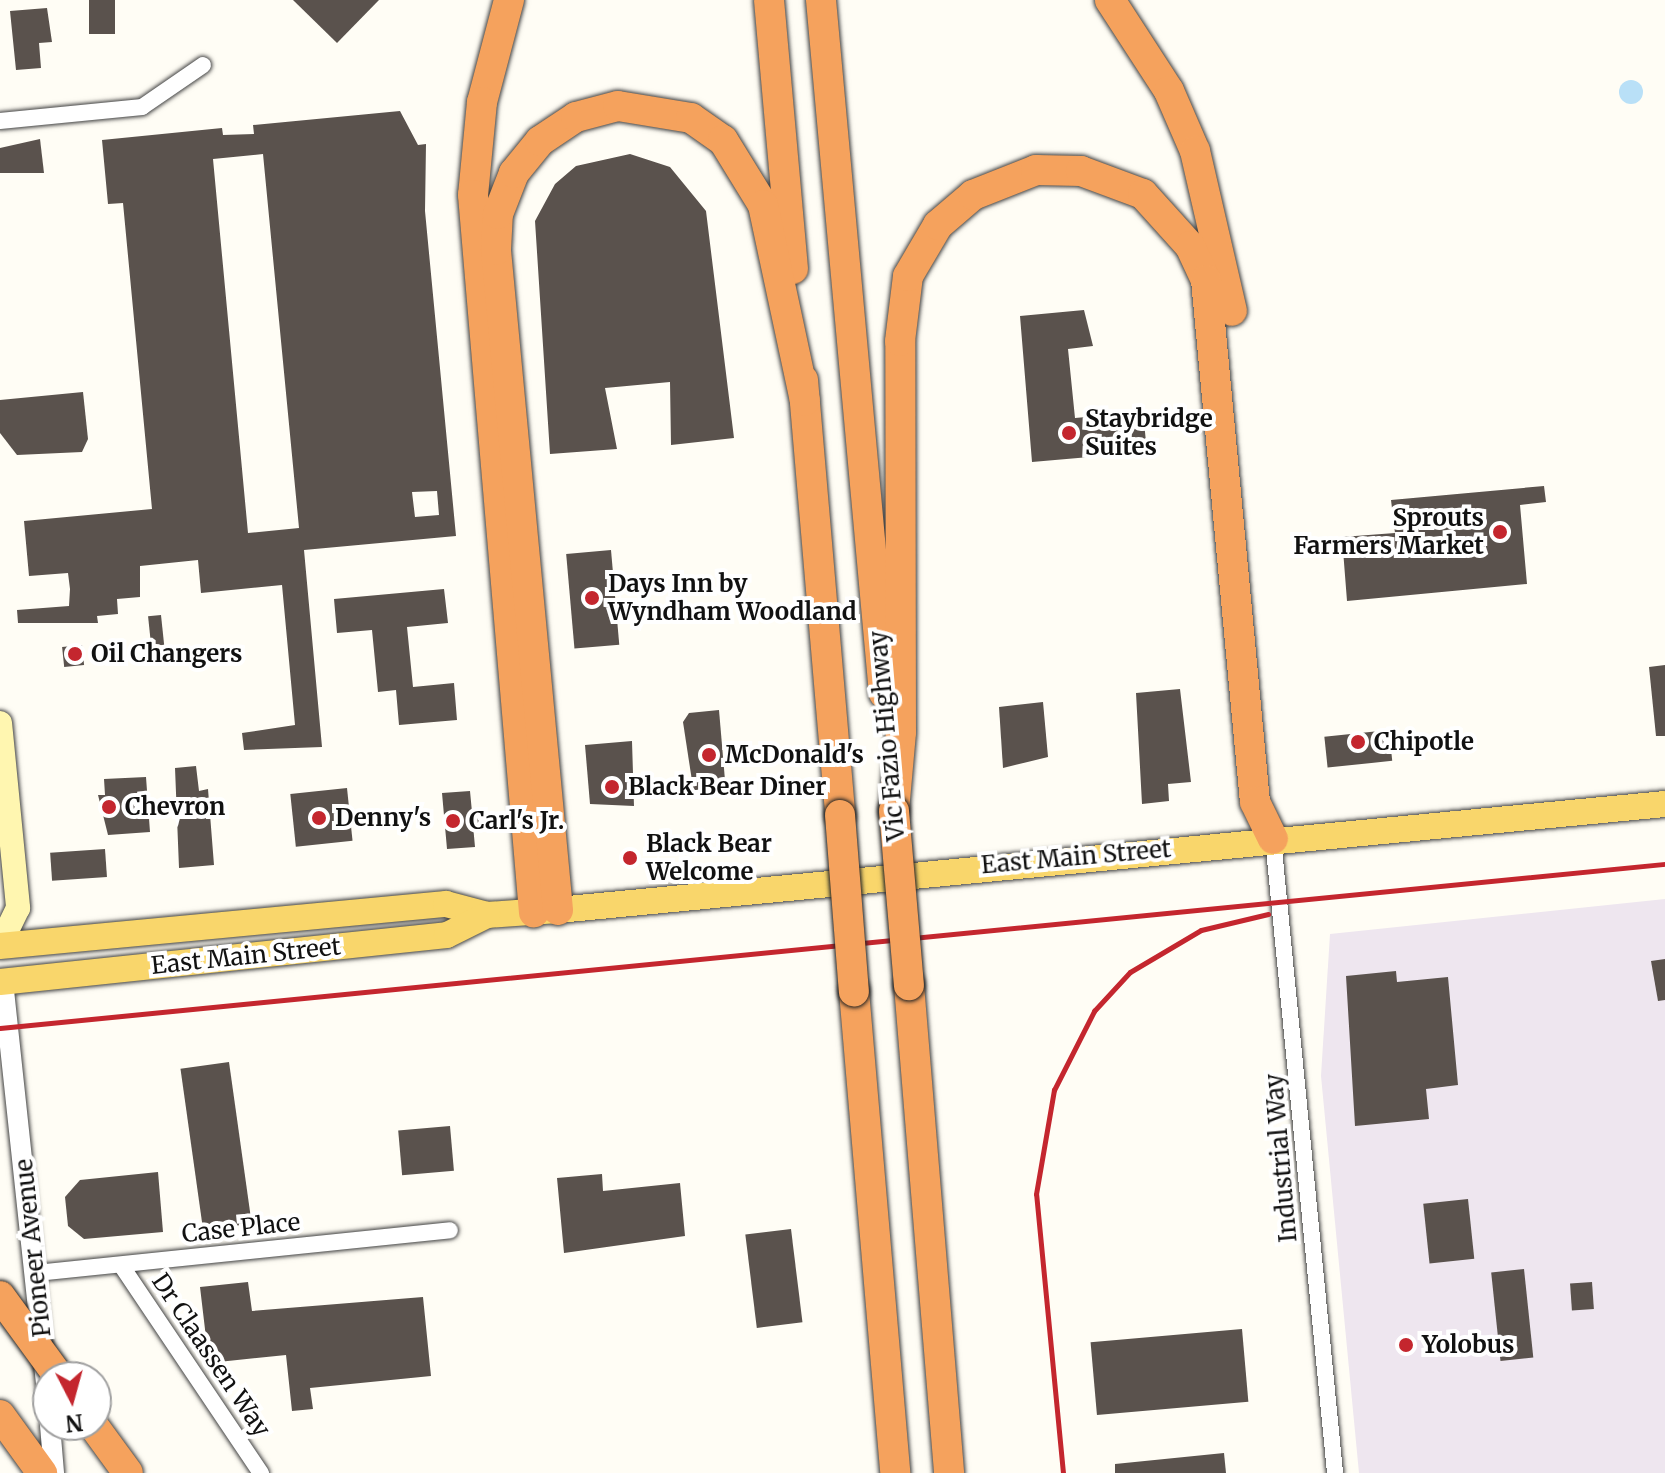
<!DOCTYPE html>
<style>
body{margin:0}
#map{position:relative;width:1665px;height:1473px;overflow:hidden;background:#fffdf5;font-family:Merriweather,serif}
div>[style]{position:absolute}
.industrial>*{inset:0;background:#eee6ef}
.water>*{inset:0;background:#b9e0f7}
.round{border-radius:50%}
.building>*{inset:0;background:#5a524d;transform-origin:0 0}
.roads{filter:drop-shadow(0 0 2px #444) drop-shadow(0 0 2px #444)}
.minor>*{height:16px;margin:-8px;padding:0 8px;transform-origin:8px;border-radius:8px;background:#fff}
.tertiary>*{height:20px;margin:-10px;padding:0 10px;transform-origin:10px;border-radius:10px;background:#fff}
.secondary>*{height:24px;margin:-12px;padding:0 12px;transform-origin:12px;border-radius:12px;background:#fff6b0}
.primary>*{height:26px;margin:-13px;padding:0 13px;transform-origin:13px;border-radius:13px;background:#f9d66b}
.motorway>*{height:30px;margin:-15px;padding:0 15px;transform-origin:15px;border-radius:15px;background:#f5a25d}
.rail>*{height:5px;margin:-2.5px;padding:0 2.5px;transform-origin:2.5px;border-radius:2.5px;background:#c4262e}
.bridges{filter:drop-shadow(0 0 2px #222) drop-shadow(0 0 2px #222)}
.motorway-bridge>*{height:30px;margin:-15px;padding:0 15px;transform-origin:15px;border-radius:15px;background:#f5a25d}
.dots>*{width:22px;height:22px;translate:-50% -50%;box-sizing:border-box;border:4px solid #fff;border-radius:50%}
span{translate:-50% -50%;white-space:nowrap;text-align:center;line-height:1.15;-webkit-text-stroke:8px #fff;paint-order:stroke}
.poi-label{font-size:24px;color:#111;font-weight:700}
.left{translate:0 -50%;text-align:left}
.right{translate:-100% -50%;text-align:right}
.street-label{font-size:24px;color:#111}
.north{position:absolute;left:32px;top:1361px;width:80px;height:80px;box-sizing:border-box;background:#fff;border:2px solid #a0a0a0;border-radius:50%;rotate:174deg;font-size:22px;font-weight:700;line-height:32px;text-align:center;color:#111}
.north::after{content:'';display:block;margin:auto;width:28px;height:36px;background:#c4262e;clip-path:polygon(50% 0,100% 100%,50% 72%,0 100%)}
</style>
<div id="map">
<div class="industrial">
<i style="clip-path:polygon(1665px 899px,1665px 1473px,1359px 1473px,1321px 1076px,1330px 934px)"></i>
</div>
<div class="water">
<i class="round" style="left:1619px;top:80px;width:24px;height:24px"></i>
</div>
<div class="building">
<i style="left:89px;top:0;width:26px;height:34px"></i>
<i style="clip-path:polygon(293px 0,379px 0,337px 43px)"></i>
<i style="clip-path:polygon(47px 8px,52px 42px,39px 43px,41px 68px,16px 70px,10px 11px)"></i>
<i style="clip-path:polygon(evenodd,400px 111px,418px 145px,426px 144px,425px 211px,456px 536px,304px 550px,322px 747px,244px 750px,242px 733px,295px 725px,282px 585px,201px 593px,198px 560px,140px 566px,140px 597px,117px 599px,118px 614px,97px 616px,98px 623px,18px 623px,17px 610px,69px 606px,70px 589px,68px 573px,29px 576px,24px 521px,152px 509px,123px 203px,108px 204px,102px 140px,222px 128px,223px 135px,254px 134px,253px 125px,400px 111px,263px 154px,299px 528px,248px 533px,213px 159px,263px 154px,400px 111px,437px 491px,439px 515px,415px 517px,412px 492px,437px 491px)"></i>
<i style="clip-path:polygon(40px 139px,44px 173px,0 173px,0 148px)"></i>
<i style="clip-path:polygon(630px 154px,670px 167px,706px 211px,734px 438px,671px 445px,670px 382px,605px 388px,617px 449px,550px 454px,535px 221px,555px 184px,576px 166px)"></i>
<i style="clip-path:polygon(1084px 310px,1093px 346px,1068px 349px,1075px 418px,1143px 412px,1147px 452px,1032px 462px,1020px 316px)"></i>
<i style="clip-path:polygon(83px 392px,88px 439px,82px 452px,17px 455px,0 433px,0 400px)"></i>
<i style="clip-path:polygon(1544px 486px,1546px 502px,1520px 505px,1527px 584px,1347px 601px,1342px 537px,1395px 533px,1391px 500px)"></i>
<i style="left:611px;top:550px;width:95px;height:45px;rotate:85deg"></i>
<i style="clip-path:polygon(444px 589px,448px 623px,407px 627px,413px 687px,454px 683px,457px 720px,399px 725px,396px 690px,378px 692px,372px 630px,337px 633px,334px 599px)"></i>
<i style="left:161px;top:615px;width:30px;height:13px;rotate:84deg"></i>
<i style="left:82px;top:645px;width:20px;height:20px;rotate:84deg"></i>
<i style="clip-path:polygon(1665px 665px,1665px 736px,1656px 736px,1649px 667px)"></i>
<i style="clip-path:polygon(1180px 689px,1191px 782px,1168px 784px,1169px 801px,1142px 804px,1136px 693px)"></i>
<i style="clip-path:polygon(1043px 702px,1048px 757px,1003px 768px,999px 707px)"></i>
<i style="clip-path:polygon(719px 710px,726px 792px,694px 794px,683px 722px,689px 713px)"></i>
<i style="left:1389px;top:730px;width:31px;height:65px;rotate:84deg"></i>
<i style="clip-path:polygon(632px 741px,634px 806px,590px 804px,585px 745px)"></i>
<i style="clip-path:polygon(196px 766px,199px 791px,208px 789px,214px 865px,179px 868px,175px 768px)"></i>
<i style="clip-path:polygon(146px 777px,150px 832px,108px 835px,98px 795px,105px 795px,104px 779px)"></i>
<i style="left:347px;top:788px;width:53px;height:57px;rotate:84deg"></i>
<i style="clip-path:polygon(470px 791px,472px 812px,485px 811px,486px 823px,473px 825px,475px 847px,447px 849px,442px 793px)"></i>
<i style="left:105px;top:849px;width:28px;height:55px;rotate:86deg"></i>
<i style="clip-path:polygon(1665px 959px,1665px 1000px,1658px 1001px,1651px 961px)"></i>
<i style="clip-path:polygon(1396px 971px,1397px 982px,1448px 977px,1458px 1085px,1426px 1089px,1429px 1119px,1355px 1126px,1346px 976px)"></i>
<i style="left:229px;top:1062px;width:163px;height:49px;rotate:82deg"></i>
<i style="left:450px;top:1126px;width:45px;height:52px;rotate:85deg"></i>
<i style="clip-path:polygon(158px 1172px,163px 1232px,84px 1239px,68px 1226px,65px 1197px,80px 1180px)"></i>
<i style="clip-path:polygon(602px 1174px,603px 1191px,680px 1183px,685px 1236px,564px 1253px,557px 1178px)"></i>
<i style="left:1468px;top:1199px;width:60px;height:45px;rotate:84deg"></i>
<i style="left:791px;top:1229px;width:94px;height:46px;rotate:83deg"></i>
<i style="left:1524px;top:1269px;width:89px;height:33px;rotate:84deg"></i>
<i style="clip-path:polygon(248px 1282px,252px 1311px,423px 1297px,431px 1376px,310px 1388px,313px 1409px,292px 1411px,286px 1355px,209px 1363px,200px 1287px)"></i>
<i style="left:1592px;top:1282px;width:27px;height:22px;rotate:86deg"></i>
<i style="left:1242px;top:1329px;width:73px;height:152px;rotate:85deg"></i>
<i style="clip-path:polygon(1224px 1453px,1226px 1473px,1115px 1473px,1115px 1464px)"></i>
</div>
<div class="roads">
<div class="minor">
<i style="left:0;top:121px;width:143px;rotate:-5.6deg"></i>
<i style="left:142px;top:107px;width:74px;rotate:-34.5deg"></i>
<i style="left:1273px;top:839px;width:637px;rotate:84.41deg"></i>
<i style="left:121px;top:1265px;width:251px;rotate:56.1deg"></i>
<i style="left:37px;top:1273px;width:415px;rotate:-5.9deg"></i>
</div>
<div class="tertiary">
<i style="left:3px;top:981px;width:422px;rotate:83.9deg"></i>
<i style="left:50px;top:1425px;width:48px;rotate:85.2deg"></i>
</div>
<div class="secondary">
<i style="left:0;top:723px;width:186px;rotate:84.4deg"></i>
<i style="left:18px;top:908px;width:41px;rotate:115.9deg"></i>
</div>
<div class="primary">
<i style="left:0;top:946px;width:448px;rotate:-5.4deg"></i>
<i style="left:446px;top:904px;width:42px;rotate:15deg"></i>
<i style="left:487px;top:915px;width:71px;rotate:-4deg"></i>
<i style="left:558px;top:910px;width:1112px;rotate:-5.47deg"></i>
<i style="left:0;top:982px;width:449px;rotate:-6deg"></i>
<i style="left:447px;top:935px;width:45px;rotate:-26.6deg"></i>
</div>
<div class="motorway">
<i style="left:509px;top:0;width:106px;rotate:104.8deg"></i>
<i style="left:482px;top:102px;width:93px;rotate:95.5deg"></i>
<i style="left:473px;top:195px;width:720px;rotate:85.14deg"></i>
<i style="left:769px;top:0;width:270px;rotate:84.9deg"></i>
<i style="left:821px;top:0;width:696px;rotate:84.81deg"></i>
<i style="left:1110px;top:0;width:108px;rotate:57deg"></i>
<i style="left:1169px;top:91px;width:65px;rotate:66.6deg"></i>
<i style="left:1195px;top:151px;width:164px;rotate:77deg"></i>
<i style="left:803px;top:380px;width:437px;rotate:85.1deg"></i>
<i style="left:894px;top:811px;width:79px;rotate:-84.9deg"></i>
<i style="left:901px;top:732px;width:391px;rotate:-90.1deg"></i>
<i style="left:900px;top:341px;width:65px;rotate:-83deg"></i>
<i style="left:908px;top:276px;width:59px;rotate:-59.5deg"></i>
<i style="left:938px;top:225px;width:46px;rotate:-40.6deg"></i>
<i style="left:973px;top:195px;width:68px;rotate:-21.6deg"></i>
<i style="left:1036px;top:170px;width:45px;rotate:1.3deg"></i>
<i style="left:1081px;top:171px;width:66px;rotate:20.4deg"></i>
<i style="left:1143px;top:194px;width:70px;rotate:47.9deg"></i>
<i style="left:1190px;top:246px;width:38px;rotate:65deg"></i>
<i style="left:1206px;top:280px;width:524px;rotate:84.64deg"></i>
<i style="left:1255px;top:802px;width:41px;rotate:64.1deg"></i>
<i style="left:558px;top:910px;width:663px;rotate:-95.37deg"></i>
<i style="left:496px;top:250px;width:36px;rotate:-87deg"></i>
<i style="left:498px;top:214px;width:44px;rotate:-68.7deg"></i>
<i style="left:514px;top:173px;width:41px;rotate:-50.9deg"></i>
<i style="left:540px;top:141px;width:43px;rotate:-33.7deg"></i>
<i style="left:576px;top:117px;width:43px;rotate:-14.7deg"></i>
<i style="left:618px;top:106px;width:74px;rotate:9.3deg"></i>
<i style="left:691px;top:118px;width:39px;rotate:35deg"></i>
<i style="left:723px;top:140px;width:76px;rotate:58.4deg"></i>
<i style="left:763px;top:205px;width:200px;rotate:77.9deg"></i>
<i style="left:909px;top:985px;width:490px;rotate:85.3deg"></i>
<i style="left:854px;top:991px;width:484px;rotate:85.1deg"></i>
<i style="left:0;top:1415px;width:72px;rotate:54.1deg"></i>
<i style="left:93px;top:1425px;width:59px;rotate:53.9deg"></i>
</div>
</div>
<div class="rail">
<i style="left:0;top:1028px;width:1673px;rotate:-5.63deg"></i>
<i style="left:1063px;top:1473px;width:280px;rotate:-95.5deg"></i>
<i style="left:1036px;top:1194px;width:106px;rotate:-80.2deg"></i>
<i style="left:1054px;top:1090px;width:89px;rotate:-63.1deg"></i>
<i style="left:1094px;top:1011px;width:53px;rotate:-47.3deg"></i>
<i style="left:1130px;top:972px;width:82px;rotate:-30.6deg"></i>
<i style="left:1201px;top:930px;width:69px;rotate:-13.4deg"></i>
</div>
<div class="bridges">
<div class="motorway-bridge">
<i style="left:894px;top:811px;width:175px;rotate:85.1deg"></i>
<i style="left:840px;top:815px;width:177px;rotate:85.5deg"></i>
<i style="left:0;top:1296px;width:100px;rotate:53.9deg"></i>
</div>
</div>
<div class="dots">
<i style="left:1069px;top:433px;background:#c4262e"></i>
<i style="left:1500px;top:532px;background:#c4262e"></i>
<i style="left:592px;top:598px;background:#c4262e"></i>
<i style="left:75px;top:654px;background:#c4262e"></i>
<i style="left:1358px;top:742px;background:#c4262e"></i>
<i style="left:709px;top:755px;background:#c4262e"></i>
<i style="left:612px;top:787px;background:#c4262e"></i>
<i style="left:109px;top:807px;background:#c4262e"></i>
<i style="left:319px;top:818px;background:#c4262e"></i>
<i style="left:453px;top:821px;background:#c4262e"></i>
<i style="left:630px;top:858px;background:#c4262e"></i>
<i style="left:1406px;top:1345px;background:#c4262e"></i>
</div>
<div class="poi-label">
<span class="left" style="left:1085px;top:433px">Staybridge<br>Suites</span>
<span class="right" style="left:1484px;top:532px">Sprouts<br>Farmers Market</span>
<span class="left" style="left:608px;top:598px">Days Inn by<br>Wyndham Woodland</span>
<span class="left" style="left:91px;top:654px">Oil Changers</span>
<span class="left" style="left:1374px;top:742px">Chipotle</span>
<span class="left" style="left:725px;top:755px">McDonald's</span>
<span class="left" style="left:628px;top:787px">Black Bear Diner</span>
<span class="left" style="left:125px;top:807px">Chevron</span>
<span class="left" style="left:335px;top:818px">Denny's</span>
<span class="left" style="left:469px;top:821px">Carl's Jr.</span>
<span class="left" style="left:646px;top:858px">Black Bear<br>Welcome</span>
<span class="left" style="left:1422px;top:1345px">Yolobus</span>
</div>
<div class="street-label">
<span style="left:887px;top:736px;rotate:-95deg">Vic Fazio Highway</span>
<span style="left:1076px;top:857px;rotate:-5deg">East Main Street</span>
<span style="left:246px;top:956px;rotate:-6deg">East Main Street</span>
<span style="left:1281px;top:1158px;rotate:-95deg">Industrial Way</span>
<span style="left:241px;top:1228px;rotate:-6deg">Case Place</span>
<span style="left:33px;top:1248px;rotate:-96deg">Pioneer Avenue</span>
<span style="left:211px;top:1355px;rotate:56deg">Dr Claassen Way</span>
</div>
<div class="north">N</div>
</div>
